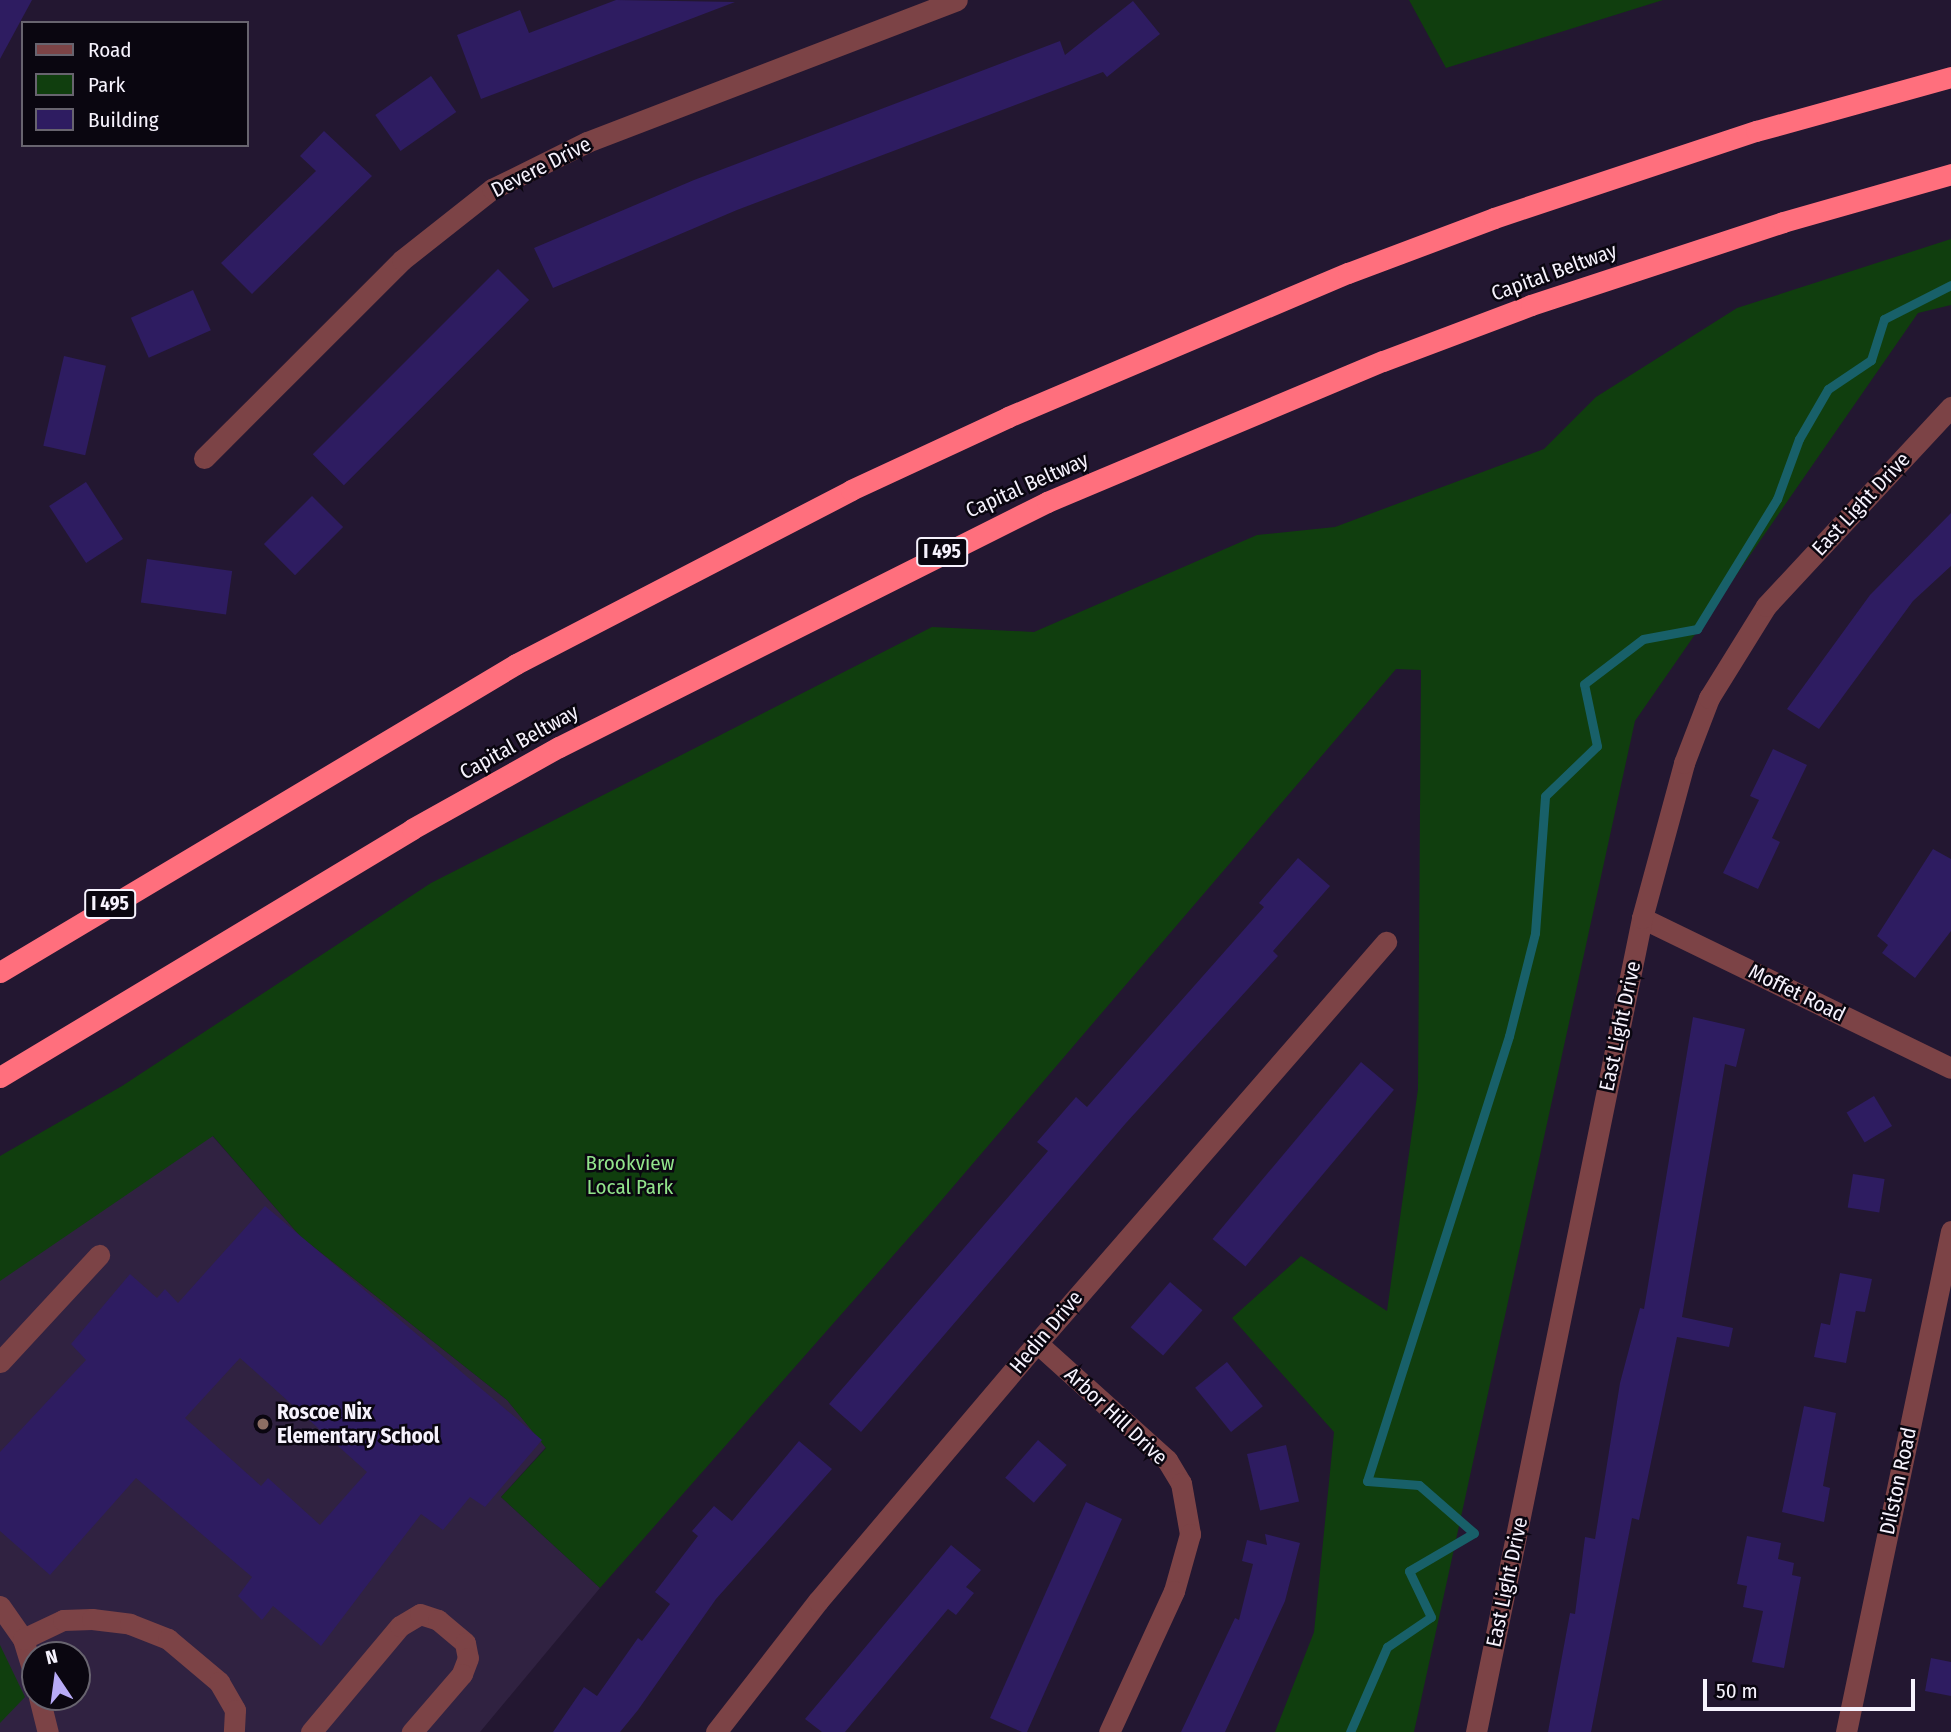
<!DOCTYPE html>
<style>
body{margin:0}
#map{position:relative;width:1951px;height:1732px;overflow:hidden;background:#231731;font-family:"Fira Sans Condensed",sans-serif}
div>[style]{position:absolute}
.built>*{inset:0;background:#302241}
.green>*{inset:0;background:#103e0e}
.stream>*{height:9px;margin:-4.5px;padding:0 4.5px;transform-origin:4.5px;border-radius:4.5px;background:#186069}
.building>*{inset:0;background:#2e1c61;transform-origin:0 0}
.minor>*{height:21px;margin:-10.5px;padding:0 10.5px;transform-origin:10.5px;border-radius:10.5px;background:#7c4346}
.highway>*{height:21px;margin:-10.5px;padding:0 10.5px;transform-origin:10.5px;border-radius:10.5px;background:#ff6f7d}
.dots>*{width:19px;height:19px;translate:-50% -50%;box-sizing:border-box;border:4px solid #0a0610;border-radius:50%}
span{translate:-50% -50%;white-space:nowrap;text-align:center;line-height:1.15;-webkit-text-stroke:5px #0a0610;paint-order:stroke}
.shield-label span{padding:2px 5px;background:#0a0610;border:2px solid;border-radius:5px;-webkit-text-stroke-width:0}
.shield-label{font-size:19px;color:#f6f2fd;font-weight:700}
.street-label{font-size:21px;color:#f6f2fd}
.park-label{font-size:21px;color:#92e48b}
.poi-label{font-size:21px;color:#f6f2fd;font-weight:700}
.left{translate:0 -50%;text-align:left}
.legend{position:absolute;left:21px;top:21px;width:228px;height:126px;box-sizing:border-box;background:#0a0610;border:2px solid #68646f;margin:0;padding:9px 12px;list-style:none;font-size:21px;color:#f6f2fd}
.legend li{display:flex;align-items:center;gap:14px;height:35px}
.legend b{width:35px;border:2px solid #68646f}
.north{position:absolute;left:21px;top:1641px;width:70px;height:70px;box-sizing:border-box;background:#0a0610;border:2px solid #68646f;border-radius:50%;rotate:347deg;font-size:19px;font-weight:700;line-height:28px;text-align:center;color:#f6f2fd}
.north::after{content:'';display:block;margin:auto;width:24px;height:32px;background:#b8abf7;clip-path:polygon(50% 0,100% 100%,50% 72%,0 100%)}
.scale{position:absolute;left:1703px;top:1679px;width:212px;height:32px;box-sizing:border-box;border:4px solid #f6f2fd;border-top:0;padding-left:9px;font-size:21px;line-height:24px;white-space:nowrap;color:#f6f2fd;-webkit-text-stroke:5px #0a0610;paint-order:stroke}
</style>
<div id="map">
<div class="built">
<i style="clip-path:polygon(evenodd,209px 1132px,300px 1236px,507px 1400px,546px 1447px,501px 1497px,600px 1588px,480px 1732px,0 1732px,0 1263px,209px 1132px,35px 1655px,77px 1655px,77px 1697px,35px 1697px,35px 1655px)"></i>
</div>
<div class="green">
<i style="clip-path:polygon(1409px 0,1663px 0,1446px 68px)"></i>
<i style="clip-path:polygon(1951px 239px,1951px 305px,1918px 313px,1635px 721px,1414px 1732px,1275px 1732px,1314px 1632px,1334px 1432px,1232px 1318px,1301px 1256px,1387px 1311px,1418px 1089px,1421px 670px,1396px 669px,928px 1216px,600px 1588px,501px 1497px,546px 1448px,507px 1400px,300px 1236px,213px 1136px,0 1281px,0 1156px,122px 1086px,431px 883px,932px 627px,1034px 632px,1257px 535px,1335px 527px,1544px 449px,1596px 397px,1737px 308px)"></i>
<i style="clip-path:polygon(0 1645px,25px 1697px,0 1723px)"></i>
</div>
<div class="stream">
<i style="left:1350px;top:1732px;width:93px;rotate:-66.5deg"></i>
<i style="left:1387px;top:1647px;width:53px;rotate:-34.3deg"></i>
<i style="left:1431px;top:1617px;width:51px;rotate:-115.6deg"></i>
<i style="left:1409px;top:1571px;width:75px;rotate:-30.3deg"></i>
<i style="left:1474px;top:1533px;width:73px;rotate:-138.9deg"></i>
<i style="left:1419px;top:1485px;width:52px;rotate:-175.6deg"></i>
<i style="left:1367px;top:1481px;width:467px;rotate:-72.3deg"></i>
<i style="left:1509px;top:1036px;width:106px;rotate:-75.8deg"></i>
<i style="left:1535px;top:933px;width:137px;rotate:-85.8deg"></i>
<i style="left:1545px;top:796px;width:72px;rotate:-43.9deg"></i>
<i style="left:1597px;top:746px;width:63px;rotate:-101.8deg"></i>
<i style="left:1584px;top:684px;width:74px;rotate:-37.3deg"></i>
<i style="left:1643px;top:639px;width:55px;rotate:-10.5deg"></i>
<i style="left:1697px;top:629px;width:153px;rotate:-58.4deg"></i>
<i style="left:1777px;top:499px;width:64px;rotate:-69.9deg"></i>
<i style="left:1799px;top:439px;width:58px;rotate:-59.9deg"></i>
<i style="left:1828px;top:389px;width:52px;rotate:-34deg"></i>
<i style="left:1871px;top:360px;width:43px;rotate:-72.4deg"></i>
<i style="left:1884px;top:319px;width:75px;rotate:-26.9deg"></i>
</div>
<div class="building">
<i style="clip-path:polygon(0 0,32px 0,0 59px)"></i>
<i style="clip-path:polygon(616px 0,735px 2px,481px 99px,457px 35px,520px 10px,529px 33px)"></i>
<i style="clip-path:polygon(1133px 1px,1160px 34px,1107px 77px,1103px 72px,737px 210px,553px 288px,534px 248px,694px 180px,1060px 41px,1065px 55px)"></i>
<i style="left:431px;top:76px;width:44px;height:68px;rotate:55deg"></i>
<i style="clip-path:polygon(324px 131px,372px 176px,252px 294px,221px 263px,316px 171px,300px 156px)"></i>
<i style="left:498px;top:269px;width:44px;height:262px;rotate:45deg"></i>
<i style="left:193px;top:290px;width:44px;height:68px;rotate:66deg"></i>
<i style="left:64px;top:356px;width:43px;height:92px;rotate:13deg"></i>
<i style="left:86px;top:482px;width:68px;height:44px;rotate:57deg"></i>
<i style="left:312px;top:496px;width:44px;height:68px;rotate:45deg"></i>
<i style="clip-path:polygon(1951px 513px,1951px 566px,1913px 601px,1819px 729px,1787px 709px,1870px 595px)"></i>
<i style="left:147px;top:559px;width:86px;height:44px;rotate:8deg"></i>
<i style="clip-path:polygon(1773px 749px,1807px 765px,1772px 838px,1780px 842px,1758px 889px,1723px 873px,1759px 800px,1750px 796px)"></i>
<i style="clip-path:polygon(1933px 849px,1951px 859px,1951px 931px,1915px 978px,1882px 953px,1888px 945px,1877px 936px)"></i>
<i style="clip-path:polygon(1298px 858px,1330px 886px,1273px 951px,1278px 956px,1126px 1123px,861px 1432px,829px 1404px,1048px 1151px,1037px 1142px,1076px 1097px,1087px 1107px,1264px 907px,1259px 903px)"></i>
<i style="clip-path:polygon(1693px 1017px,1745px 1029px,1736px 1067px,1725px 1064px,1682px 1317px,1733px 1328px,1729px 1347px,1677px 1337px,1639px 1520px,1632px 1518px,1591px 1732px,1548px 1732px,1570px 1613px,1575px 1614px,1585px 1537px,1595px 1539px,1620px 1383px,1640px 1308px,1644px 1309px)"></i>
<i style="left:1361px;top:1062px;width:43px;height:231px;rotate:40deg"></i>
<i style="left:1874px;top:1096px;width:35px;height:32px;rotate:59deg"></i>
<i style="left:1853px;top:1174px;width:32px;height:34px;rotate:9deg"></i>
<i style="clip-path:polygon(evenodd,265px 1206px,542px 1440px,485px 1507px,470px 1497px,443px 1530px,421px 1514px,321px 1646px,273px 1606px,262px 1620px,238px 1596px,252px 1577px,136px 1478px,50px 1575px,0 1531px,0 1452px,86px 1360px,71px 1344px,130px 1274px,157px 1298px,165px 1289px,178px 1303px,265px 1206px,240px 1358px,367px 1472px,320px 1525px,268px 1478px,261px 1486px,185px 1418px,240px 1358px)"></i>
<i style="clip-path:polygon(1840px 1273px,1872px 1279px,1865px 1312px,1856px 1311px,1846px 1363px,1814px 1357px,1821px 1323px,1830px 1325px)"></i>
<i style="left:1170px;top:1282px;width:43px;height:60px;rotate:41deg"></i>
<i style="left:1227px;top:1362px;width:57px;height:41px;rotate:51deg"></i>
<i style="clip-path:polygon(1804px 1406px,1836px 1413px,1823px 1486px,1830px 1488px,1824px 1522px,1782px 1512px)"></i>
<i style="left:1038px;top:1440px;width:38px;height:50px;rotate:41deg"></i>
<i style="clip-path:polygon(799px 1441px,832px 1469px,716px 1599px,638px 1710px,620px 1732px,553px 1732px,584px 1687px,597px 1696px,638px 1638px,642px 1641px,670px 1604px,655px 1592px,698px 1536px,692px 1531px,714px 1506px,732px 1521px)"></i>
<i style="left:1286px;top:1445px;width:58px;height:40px;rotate:77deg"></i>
<i style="clip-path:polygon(1086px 1502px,1122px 1519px,1027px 1732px,1022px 1732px,990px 1718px)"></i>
<i style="clip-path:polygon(1265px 1534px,1300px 1543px,1285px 1601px,1225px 1732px,1181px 1732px,1235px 1618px,1239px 1620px,1253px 1564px,1242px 1561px,1247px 1540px,1267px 1545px)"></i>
<i style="clip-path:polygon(1747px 1536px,1781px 1543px,1778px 1559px,1794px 1563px,1792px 1575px,1801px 1577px,1784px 1668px,1752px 1662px,1763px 1611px,1743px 1607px,1747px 1586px,1737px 1584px)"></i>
<i style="clip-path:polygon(951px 1545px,981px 1570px,966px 1587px,974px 1593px,956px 1615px,948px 1609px,845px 1732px,822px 1732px,805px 1719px)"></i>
<i style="clip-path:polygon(1931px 1658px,1951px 1662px,1951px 1696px,1925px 1691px)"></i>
</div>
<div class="minor">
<i style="left:204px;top:458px;width:280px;rotate:-45deg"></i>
<i style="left:402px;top:260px;width:115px;rotate:-38.3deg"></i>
<i style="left:492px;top:189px;width:106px;rotate:-26.3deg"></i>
<i style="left:587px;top:142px;width:396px;rotate:-21deg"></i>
<i style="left:1642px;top:918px;width:343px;rotate:25.9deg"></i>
<i style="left:1037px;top:1343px;width:175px;rotate:42deg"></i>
<i style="left:1167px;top:1460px;width:27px;rotate:59deg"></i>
<i style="left:1181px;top:1483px;width:52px;rotate:80deg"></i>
<i style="left:1190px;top:1534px;width:59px;rotate:105.7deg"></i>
<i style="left:1174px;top:1591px;width:155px;rotate:114.7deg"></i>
<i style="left:0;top:1362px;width:146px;rotate:-47.2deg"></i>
<i style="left:0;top:1606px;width:40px;rotate:55.1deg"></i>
<i style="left:23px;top:1639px;width:41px;rotate:72.9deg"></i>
<i style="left:23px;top:1639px;width:44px;rotate:-25.4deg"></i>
<i style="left:63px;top:1620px;width:29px;rotate:-2deg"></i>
<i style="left:92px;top:1619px;width:38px;rotate:7deg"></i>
<i style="left:130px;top:1624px;width:41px;rotate:21.5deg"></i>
<i style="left:168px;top:1639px;width:67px;rotate:40.1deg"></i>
<i style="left:219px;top:1682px;width:32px;rotate:60deg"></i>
<i style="left:235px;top:1710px;width:22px;rotate:93deg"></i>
<i style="left:39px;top:1697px;width:36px;rotate:76deg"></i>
<i style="left:311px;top:1732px;width:138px;rotate:-50deg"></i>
<i style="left:400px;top:1626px;width:23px;rotate:-31deg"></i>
<i style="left:420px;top:1614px;width:19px;rotate:18deg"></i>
<i style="left:438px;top:1620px;width:35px;rotate:40deg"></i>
<i style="left:465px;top:1643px;width:15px;rotate:79deg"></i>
<i style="left:468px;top:1658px;width:17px;rotate:111deg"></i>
<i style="left:462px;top:1674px;width:77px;rotate:130.8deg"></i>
<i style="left:716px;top:1732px;width:166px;rotate:-52.1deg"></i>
<i style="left:818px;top:1601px;width:338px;rotate:-49.7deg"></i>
<i style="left:1037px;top:1343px;width:532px;rotate:-48.97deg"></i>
<i style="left:1476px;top:1732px;width:831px;rotate:-78.47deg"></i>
<i style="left:1642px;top:918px;width:161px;rotate:-74.8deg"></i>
<i style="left:1684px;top:763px;width:70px;rotate:-69deg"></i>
<i style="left:1709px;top:698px;width:108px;rotate:-58.2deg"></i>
<i style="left:1766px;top:606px;width:272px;rotate:-47.1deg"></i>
<i style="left:1846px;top:1732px;width:512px;rotate:-78.16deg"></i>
</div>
<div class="highway">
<i style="left:0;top:972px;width:601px;rotate:-30.83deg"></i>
<i style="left:516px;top:664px;width:377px;rotate:-27.4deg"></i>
<i style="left:851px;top:490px;width:173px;rotate:-24.9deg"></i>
<i style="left:1008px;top:417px;width:369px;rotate:-23deg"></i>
<i style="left:1348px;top:273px;width:156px;rotate:-20.6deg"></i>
<i style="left:1494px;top:218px;width:276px;rotate:-18.4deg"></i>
<i style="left:1756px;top:131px;width:202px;rotate:-15.5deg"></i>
<i style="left:0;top:1077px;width:481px;rotate:-31deg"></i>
<i style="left:412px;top:829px;width:168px;rotate:-29.2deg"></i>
<i style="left:559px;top:747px;width:546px;rotate:-26.66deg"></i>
<i style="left:1047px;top:502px;width:364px;rotate:-22.8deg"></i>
<i style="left:1383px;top:361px;width:158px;rotate:-20.7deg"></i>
<i style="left:1531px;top:305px;width:265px;rotate:-18.2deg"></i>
<i style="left:1783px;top:222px;width:175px;rotate:-15.9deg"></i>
</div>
<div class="dots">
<i style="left:263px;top:1424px;background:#8d6e63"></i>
</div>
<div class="shield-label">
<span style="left:942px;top:552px">I 495</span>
<span style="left:110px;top:904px">I 495</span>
</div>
<div class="street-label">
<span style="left:541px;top:167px;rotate:-27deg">Devere Drive</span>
<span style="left:1554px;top:272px;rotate:-20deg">Capital Beltway</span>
<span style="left:1027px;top:485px;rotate:-24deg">Capital Beltway</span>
<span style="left:1861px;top:504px;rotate:-47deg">East Light Drive</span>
<span style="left:519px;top:742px;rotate:-29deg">Capital Beltway</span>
<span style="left:1797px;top:993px;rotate:26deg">Moffet Road</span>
<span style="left:1620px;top:1026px;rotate:-78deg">East Light Drive</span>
<span style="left:1046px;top:1332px;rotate:-50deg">Hedin Drive</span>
<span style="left:1116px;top:1416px;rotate:43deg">Arbor Hill Drive</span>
<span style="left:1898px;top:1481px;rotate:-78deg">Dilston Road</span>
<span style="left:1507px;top:1582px;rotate:-78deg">East Light Drive</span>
</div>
<div class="park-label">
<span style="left:630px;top:1175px">Brookview<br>Local Park</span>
</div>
<div class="poi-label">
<span class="left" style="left:277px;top:1424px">Roscoe Nix<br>Elementary School</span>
</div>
<ul class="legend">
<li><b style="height:9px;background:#7c4346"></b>Road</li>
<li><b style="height:19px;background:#103e0e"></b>Park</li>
<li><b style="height:19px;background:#2e1c61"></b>Building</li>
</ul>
<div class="north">N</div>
<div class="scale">50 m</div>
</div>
